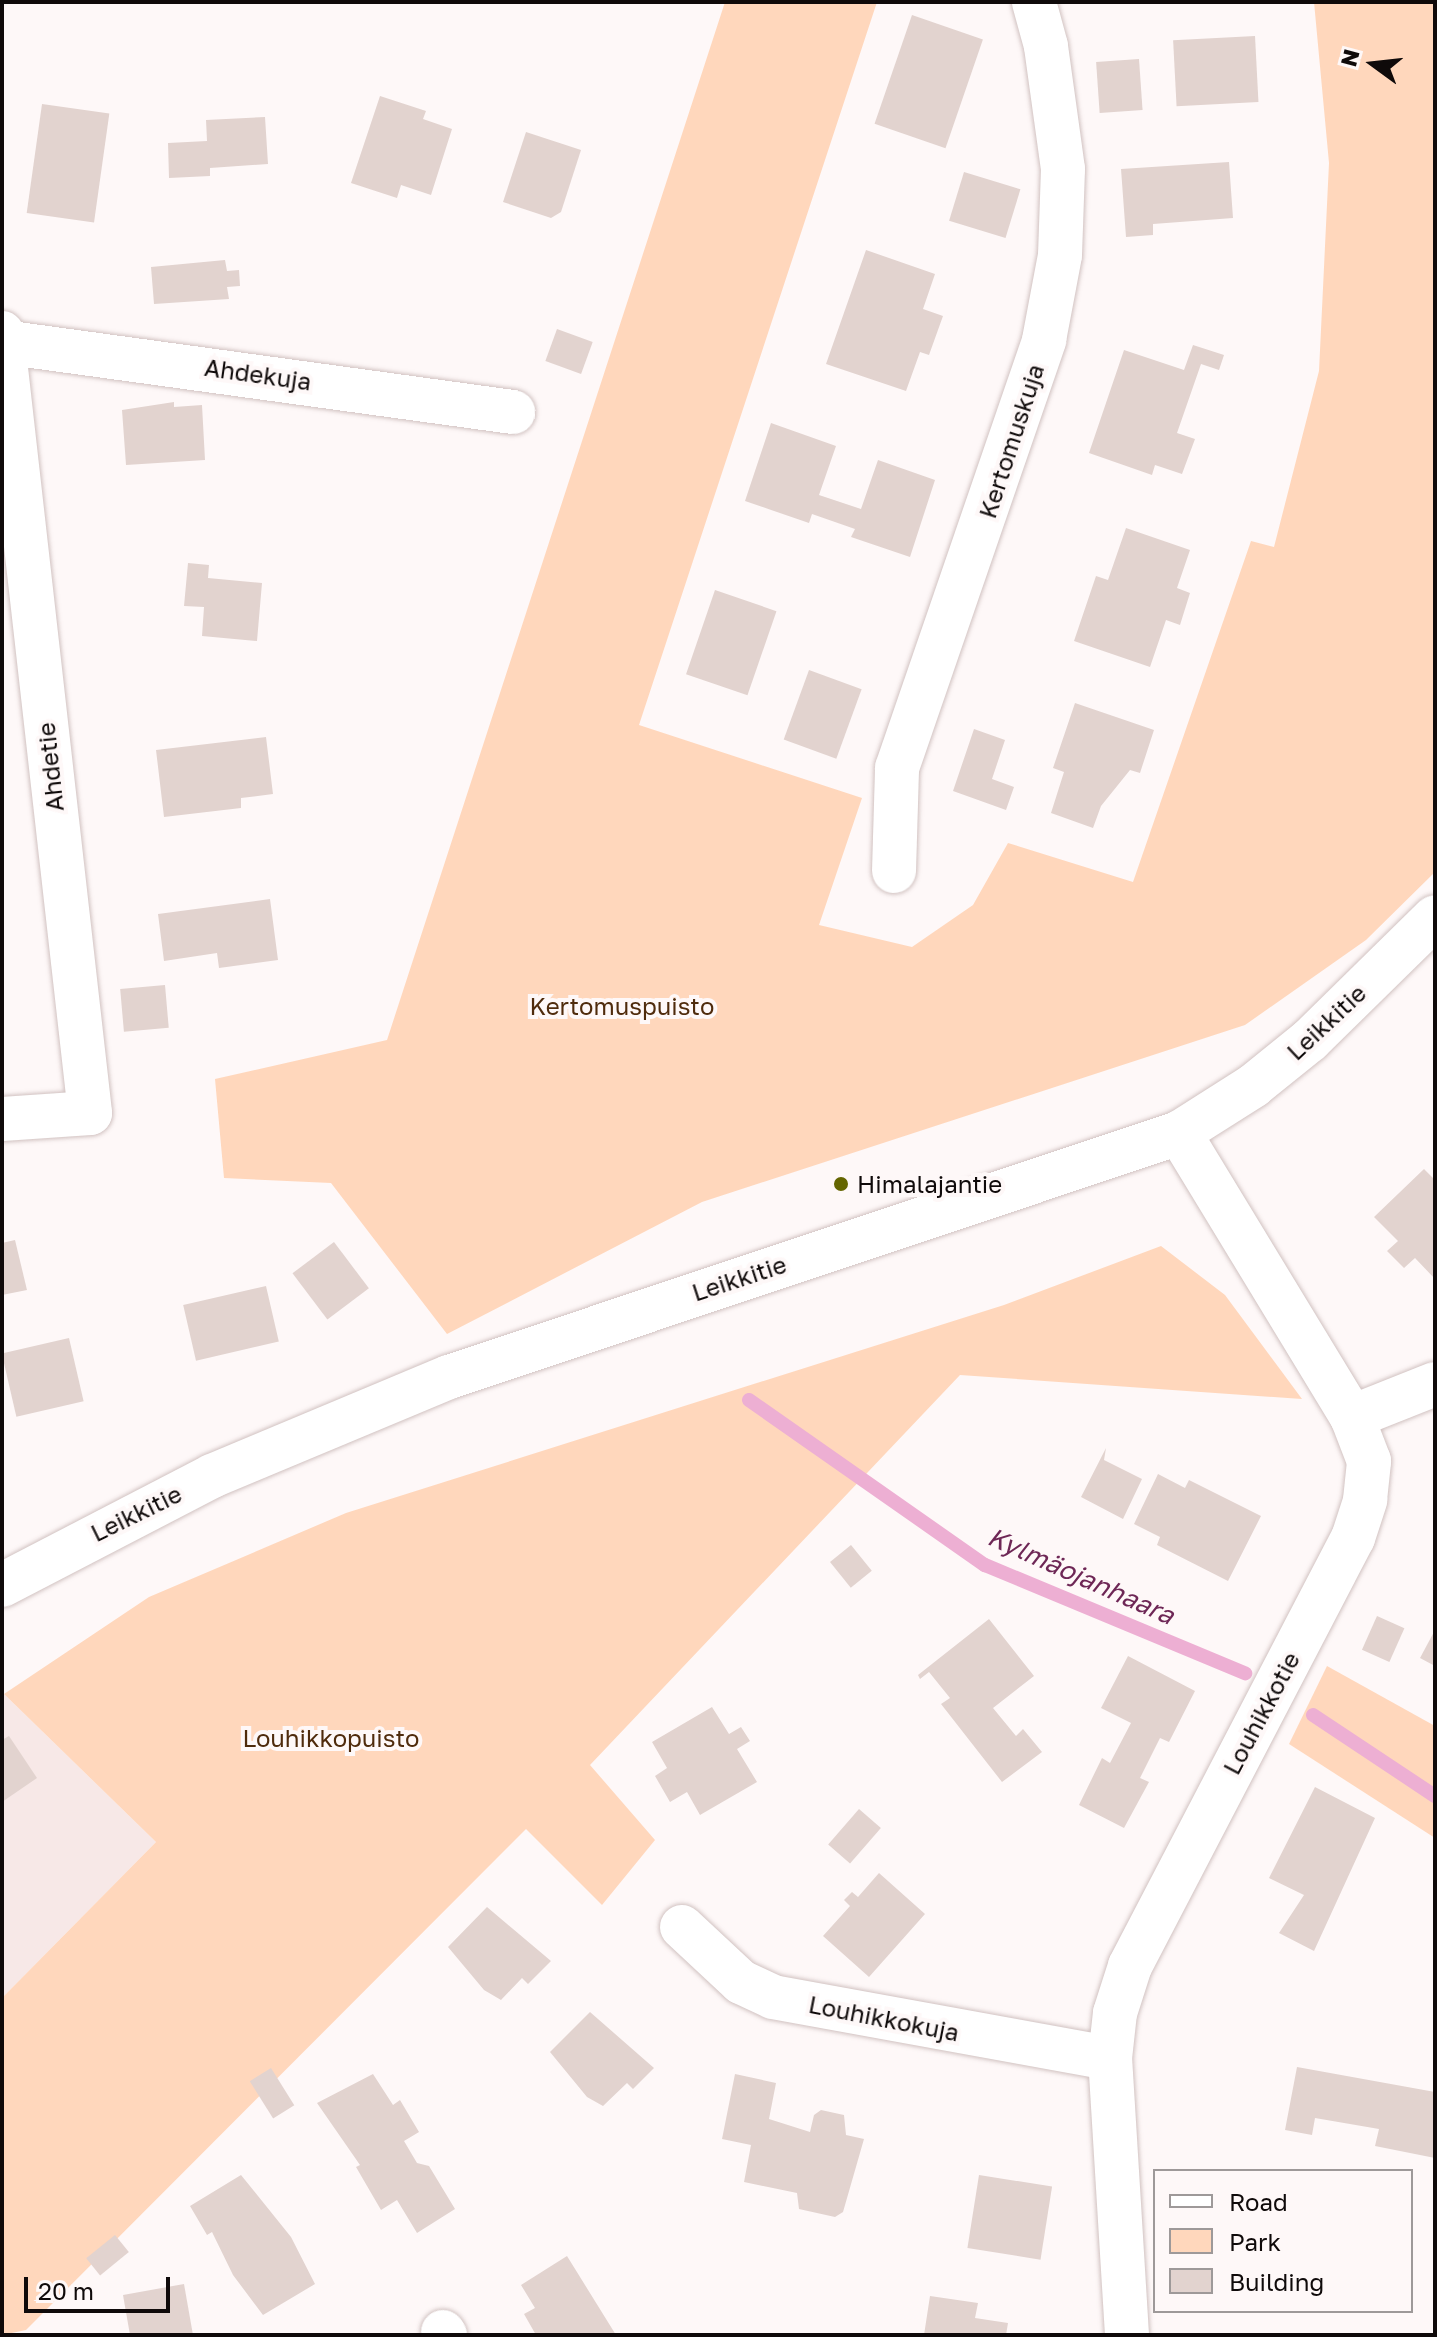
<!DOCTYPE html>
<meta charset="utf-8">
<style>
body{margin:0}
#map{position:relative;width:1437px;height:2337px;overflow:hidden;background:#fef8f8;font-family:"Golos Text",sans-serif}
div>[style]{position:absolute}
.built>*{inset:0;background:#f7e8e7}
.green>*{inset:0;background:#ffd7bc}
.stream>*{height:14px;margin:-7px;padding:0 7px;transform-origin:7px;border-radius:7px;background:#edafd3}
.building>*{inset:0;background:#e2d3cf;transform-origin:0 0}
.roads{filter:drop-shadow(0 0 2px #d1c2c1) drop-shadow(0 0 2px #d1c2c1)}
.street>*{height:44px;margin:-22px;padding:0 22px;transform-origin:22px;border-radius:22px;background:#fff}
.secondary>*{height:44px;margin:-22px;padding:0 22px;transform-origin:22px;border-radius:22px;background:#fff}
.dots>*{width:22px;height:22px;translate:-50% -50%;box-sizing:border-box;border:4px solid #fef8f8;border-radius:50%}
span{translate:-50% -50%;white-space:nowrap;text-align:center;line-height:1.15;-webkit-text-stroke:8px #fef8f8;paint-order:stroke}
.street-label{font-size:24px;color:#0f0a0a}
.park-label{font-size:24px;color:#4f2b0c}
.poi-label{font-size:24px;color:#0f0a0a}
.left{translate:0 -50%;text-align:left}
.water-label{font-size:26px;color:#6e2756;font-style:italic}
.frame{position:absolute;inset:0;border:4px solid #0f0a0a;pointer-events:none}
.legend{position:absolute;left:1153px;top:2169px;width:260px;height:144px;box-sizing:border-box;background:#fef8f8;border:2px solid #9e9999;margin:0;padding:10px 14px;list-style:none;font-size:24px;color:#0f0a0a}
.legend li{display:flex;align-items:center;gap:16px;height:40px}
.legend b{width:40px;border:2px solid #9e9999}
.north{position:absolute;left:1333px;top:24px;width:80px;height:80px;-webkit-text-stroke:6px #fef8f8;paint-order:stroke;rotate:285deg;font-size:22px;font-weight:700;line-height:32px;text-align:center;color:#0f0a0a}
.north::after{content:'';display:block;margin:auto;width:28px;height:36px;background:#0f0a0a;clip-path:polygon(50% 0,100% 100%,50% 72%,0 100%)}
.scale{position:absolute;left:24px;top:2277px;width:146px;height:36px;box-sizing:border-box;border:4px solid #0f0a0a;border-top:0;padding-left:10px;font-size:24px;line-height:28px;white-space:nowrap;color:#0f0a0a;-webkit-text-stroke:6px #fef8f8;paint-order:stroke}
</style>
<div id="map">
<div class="built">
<i style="clip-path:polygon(4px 1694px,156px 1842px,2px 1998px,2px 1696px)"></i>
</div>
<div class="green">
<i style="clip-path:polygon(725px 2px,877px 2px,639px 725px,862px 798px,819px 925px,912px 947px,973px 905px,1008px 843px,1133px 882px,1251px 541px,1274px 547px,1319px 371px,1329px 163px,1314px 2px,1435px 2px,1435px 872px,1366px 940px,1245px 1025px,702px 1202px,447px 1334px,331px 1183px,224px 1178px,215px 1079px,387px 1040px)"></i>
<i style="clip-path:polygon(1161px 1246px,1225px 1295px,1302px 1399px,960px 1375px,590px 1765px,655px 1840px,602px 1905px,526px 1829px,26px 2330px,2px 2335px,2px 1998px,156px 1842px,4px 1694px,149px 1597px,346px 1513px,1004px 1305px)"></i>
<i style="clip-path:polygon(1327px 1666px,1435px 1726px,1435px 1838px,1289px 1744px)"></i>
</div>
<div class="stream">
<i style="left:749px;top:1400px;width:288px;rotate:35deg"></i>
<i style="left:985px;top:1565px;width:282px;rotate:22.6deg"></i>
<i style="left:1313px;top:1715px;width:146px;rotate:33.6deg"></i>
</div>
<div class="building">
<i style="left:912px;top:15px;width:75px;height:115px;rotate:19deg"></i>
<i style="left:1255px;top:36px;width:66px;height:82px;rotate:87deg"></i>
<i style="left:1139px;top:59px;width:51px;height:43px;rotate:86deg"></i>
<i style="clip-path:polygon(380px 96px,426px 111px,423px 119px,452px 129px,431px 195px,401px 185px,397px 198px,351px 183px)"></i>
<i style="left:42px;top:104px;width:68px;height:110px;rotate:8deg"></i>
<i style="clip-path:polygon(265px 117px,268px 164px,210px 168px,210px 176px,169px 178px,168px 143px,207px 141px,206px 120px)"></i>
<i style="clip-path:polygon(526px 132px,581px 150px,561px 212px,551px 218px,503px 202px)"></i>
<i style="clip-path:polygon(1229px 162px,1233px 218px,1153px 224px,1153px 235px,1126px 237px,1121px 169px)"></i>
<i style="left:964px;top:172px;width:59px;height:51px;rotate:17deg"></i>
<i style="clip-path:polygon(866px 250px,935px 274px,923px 309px,943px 316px,929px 355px,920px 352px,906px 391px,826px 364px)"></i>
<i style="clip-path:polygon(225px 260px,227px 271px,239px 270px,240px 286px,227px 287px,229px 299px,154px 304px,151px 267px)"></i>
<i style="left:557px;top:329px;width:38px;height:34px;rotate:20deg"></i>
<i style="clip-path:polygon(1193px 345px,1224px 355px,1219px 370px,1201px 364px,1177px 433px,1195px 439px,1182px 474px,1155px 465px,1152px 475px,1089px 453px,1124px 350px,1184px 370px)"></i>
<i style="clip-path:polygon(174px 402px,174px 407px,202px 405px,205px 460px,126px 465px,122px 410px)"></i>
<i style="clip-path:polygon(771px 423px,836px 446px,819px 495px,861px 509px,878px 460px,935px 480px,910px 557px,851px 537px,855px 529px,812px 514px,809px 523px,745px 501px)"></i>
<i style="clip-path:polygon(1126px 528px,1190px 550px,1177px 588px,1190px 593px,1180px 625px,1166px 620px,1150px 667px,1074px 641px,1096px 576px,1108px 580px)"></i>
<i style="clip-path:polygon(188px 563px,209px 565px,208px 578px,262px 583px,257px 641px,202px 636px,204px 607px,184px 606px)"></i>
<i style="left:715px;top:590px;width:65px;height:89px;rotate:19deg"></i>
<i style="left:809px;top:670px;width:56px;height:74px;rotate:20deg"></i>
<i style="clip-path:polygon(1075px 703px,1154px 730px,1140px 773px,1130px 770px,1101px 806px,1093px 828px,1051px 813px,1064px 772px,1053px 768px)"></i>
<i style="clip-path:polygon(974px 729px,1005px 740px,992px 779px,1014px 787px,1006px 810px,953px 791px)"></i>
<i style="clip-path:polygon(266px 737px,273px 794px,241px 798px,241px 808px,164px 817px,156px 750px)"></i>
<i style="clip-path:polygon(270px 899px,278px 960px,219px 968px,217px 953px,164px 961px,158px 914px)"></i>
<i style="left:165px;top:985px;width:43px;height:45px;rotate:85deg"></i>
<i style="clip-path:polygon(1424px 1169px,1435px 1180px,1435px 1279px,1415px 1258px,1404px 1268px,1387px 1251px,1398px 1241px,1374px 1217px)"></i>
<i style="clip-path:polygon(15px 1240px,27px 1290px,2px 1295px,2px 1243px)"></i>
<i style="left:334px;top:1242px;width:58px;height:52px;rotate:53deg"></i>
<i style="left:266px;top:1286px;width:57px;height:85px;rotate:77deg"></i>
<i style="left:69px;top:1338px;width:65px;height:69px;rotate:77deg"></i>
<i style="clip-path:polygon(1106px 1448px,1104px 1460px,1142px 1479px,1123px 1519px,1081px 1497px)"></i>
<i style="clip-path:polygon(1158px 1474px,1185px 1488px,1189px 1480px,1261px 1516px,1228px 1581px,1157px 1545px,1160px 1537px,1134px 1524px)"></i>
<i style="left:851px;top:1545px;width:33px;height:27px;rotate:51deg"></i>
<i style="left:1377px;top:1616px;width:30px;height:37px;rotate:24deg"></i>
<i style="clip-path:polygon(989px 1619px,1034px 1676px,993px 1708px,1016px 1736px,1023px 1729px,1042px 1752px,1002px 1782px,941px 1704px,950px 1698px,929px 1672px,920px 1679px,918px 1675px)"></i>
<i style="clip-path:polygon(1435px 1630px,1435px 1666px,1420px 1658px)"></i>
<i style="clip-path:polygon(1128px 1656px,1195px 1691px,1169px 1742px,1160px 1738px,1140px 1778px,1149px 1782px,1124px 1828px,1079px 1805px,1102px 1758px,1110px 1763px,1131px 1723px,1101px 1708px)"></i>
<i style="clip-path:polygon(712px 1707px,729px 1734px,741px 1727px,750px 1741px,737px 1749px,757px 1782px,700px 1815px,687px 1792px,670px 1802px,655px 1776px,667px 1768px,652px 1742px)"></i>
<i style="clip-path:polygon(9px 1736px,37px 1778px,2px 1802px,2px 1740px)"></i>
<i style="clip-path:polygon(1315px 1787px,1375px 1818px,1314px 1951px,1279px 1933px,1304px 1895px,1269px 1878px)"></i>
<i style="left:859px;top:1809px;width:29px;height:47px;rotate:41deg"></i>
<i style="clip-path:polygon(879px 1873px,925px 1914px,869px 1977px,823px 1936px,850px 1906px,844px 1900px,852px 1892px,858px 1897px)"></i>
<i style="clip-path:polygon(487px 1907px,551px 1961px,528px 1984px,522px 1978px,501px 2000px,484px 1990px,448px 1947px)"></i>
<i style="clip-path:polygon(590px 2012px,654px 2068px,633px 2089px,627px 2083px,603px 2106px,587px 2097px,550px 2052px)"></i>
<i style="clip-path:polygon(1297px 2067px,1435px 2092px,1435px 2158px,1375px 2146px,1379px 2129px,1315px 2118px,1312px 2135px,1285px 2130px)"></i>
<i style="left:271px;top:2068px;width:44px;height:25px;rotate:58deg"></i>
<i style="clip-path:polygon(373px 2074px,393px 2105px,400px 2100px,419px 2132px,404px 2141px,417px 2163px,429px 2166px,455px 2209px,417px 2233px,397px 2200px,381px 2210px,356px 2167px,360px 2165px,317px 2103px)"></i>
<i style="clip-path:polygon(735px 2074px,776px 2083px,769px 2119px,810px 2132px,814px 2115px,821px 2110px,844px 2115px,846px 2135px,864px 2139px,843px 2212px,835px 2217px,799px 2209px,797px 2193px,744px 2182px,751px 2145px,722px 2139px)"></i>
<i style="clip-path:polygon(241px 2175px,291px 2237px,315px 2284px,263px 2315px,233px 2275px,212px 2232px,207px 2235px,190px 2206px)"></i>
<i style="left:979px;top:2175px;width:74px;height:74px;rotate:9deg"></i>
<i style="left:115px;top:2235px;width:22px;height:37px;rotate:51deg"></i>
<i style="clip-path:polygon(567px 2256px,616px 2335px,536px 2335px,524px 2314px,535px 2308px,521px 2285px)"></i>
<i style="clip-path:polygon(184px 2284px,193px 2335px,130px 2335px,123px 2295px)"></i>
<i style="clip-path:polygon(930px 2296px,978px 2303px,975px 2318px,1008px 2323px,1006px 2335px,924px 2335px)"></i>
</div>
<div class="roads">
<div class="street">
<i style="left:2px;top:333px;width:785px;rotate:83.56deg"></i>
<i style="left:90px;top:1113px;width:88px;rotate:176.1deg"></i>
<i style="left:3px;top:342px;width:515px;rotate:7.82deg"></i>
<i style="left:894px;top:871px;width:103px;rotate:-88.3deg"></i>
<i style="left:897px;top:768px;width:453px;rotate:-71deg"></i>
<i style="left:1044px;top:340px;width:86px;rotate:-79.3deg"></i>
<i style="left:1060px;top:255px;width:86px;rotate:-88deg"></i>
<i style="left:1063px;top:169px;width:124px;rotate:-97.9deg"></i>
<i style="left:1046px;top:46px;width:46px;rotate:-105.3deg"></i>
<i style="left:1352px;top:1417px;width:89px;rotate:-21.7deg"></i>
<i style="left:682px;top:1927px;width:81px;rotate:43deg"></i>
<i style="left:741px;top:1982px;width:35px;rotate:25deg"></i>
<i style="left:773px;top:1997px;width:342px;rotate:10.3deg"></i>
<i style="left:443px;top:2332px;width:4px;rotate:56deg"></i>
<i style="left:1127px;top:2335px;width:278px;rotate:-93.5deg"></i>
<i style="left:1110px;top:2058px;width:45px;rotate:-83.7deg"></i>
<i style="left:1115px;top:2013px;width:49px;rotate:-72.3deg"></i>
<i style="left:1130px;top:1966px;width:483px;rotate:-62.5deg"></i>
<i style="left:1353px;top:1538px;width:40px;rotate:-72deg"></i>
<i style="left:1365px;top:1500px;width:39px;rotate:-84deg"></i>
<i style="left:1369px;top:1461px;width:47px;rotate:-111.1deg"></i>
<i style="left:1352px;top:1417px;width:333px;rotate:-121.3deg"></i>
</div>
<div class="secondary">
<i style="left:2px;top:1585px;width:237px;rotate:-27.4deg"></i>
<i style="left:212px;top:1476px;width:257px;rotate:-22.7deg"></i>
<i style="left:449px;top:1377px;width:770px;rotate:-18.48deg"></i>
<i style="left:1179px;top:1133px;width:88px;rotate:-32.4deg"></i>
<i style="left:1253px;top:1086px;width:73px;rotate:-38.9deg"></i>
<i style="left:1310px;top:1040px;width:175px;rotate:-44.5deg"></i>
</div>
</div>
<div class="dots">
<i style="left:841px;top:1184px;background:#646500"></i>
</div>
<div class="street-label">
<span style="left:258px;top:374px;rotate:8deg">Ahdekuja</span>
<span style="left:1011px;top:441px;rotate:-72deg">Kertomuskuja</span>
<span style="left:50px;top:767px;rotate:-96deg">Ahdetie</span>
<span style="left:1326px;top:1022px;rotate:-43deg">Leikkitie</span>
<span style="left:739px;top:1278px;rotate:-18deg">Leikkitie</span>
<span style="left:136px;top:1513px;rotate:-26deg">Leikkitie</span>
<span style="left:1261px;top:1713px;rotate:-62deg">Louhikkotie</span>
<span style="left:884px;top:2018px;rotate:11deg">Louhikkokuja</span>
</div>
<div class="park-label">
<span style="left:622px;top:1006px">Kertomuspuisto</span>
<span style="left:331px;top:1738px">Louhikkopuisto</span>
</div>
<div class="poi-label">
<span class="left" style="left:857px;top:1184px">Himalajantie</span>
</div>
<div class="water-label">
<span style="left:1081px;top:1576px;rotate:24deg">Kylmäojanhaara</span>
</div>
<div class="frame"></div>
<ul class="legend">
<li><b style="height:10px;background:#fff"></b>Road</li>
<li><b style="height:22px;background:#ffd7bc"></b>Park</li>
<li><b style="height:22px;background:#e2d3cf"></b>Building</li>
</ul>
<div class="north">N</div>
<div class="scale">20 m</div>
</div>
